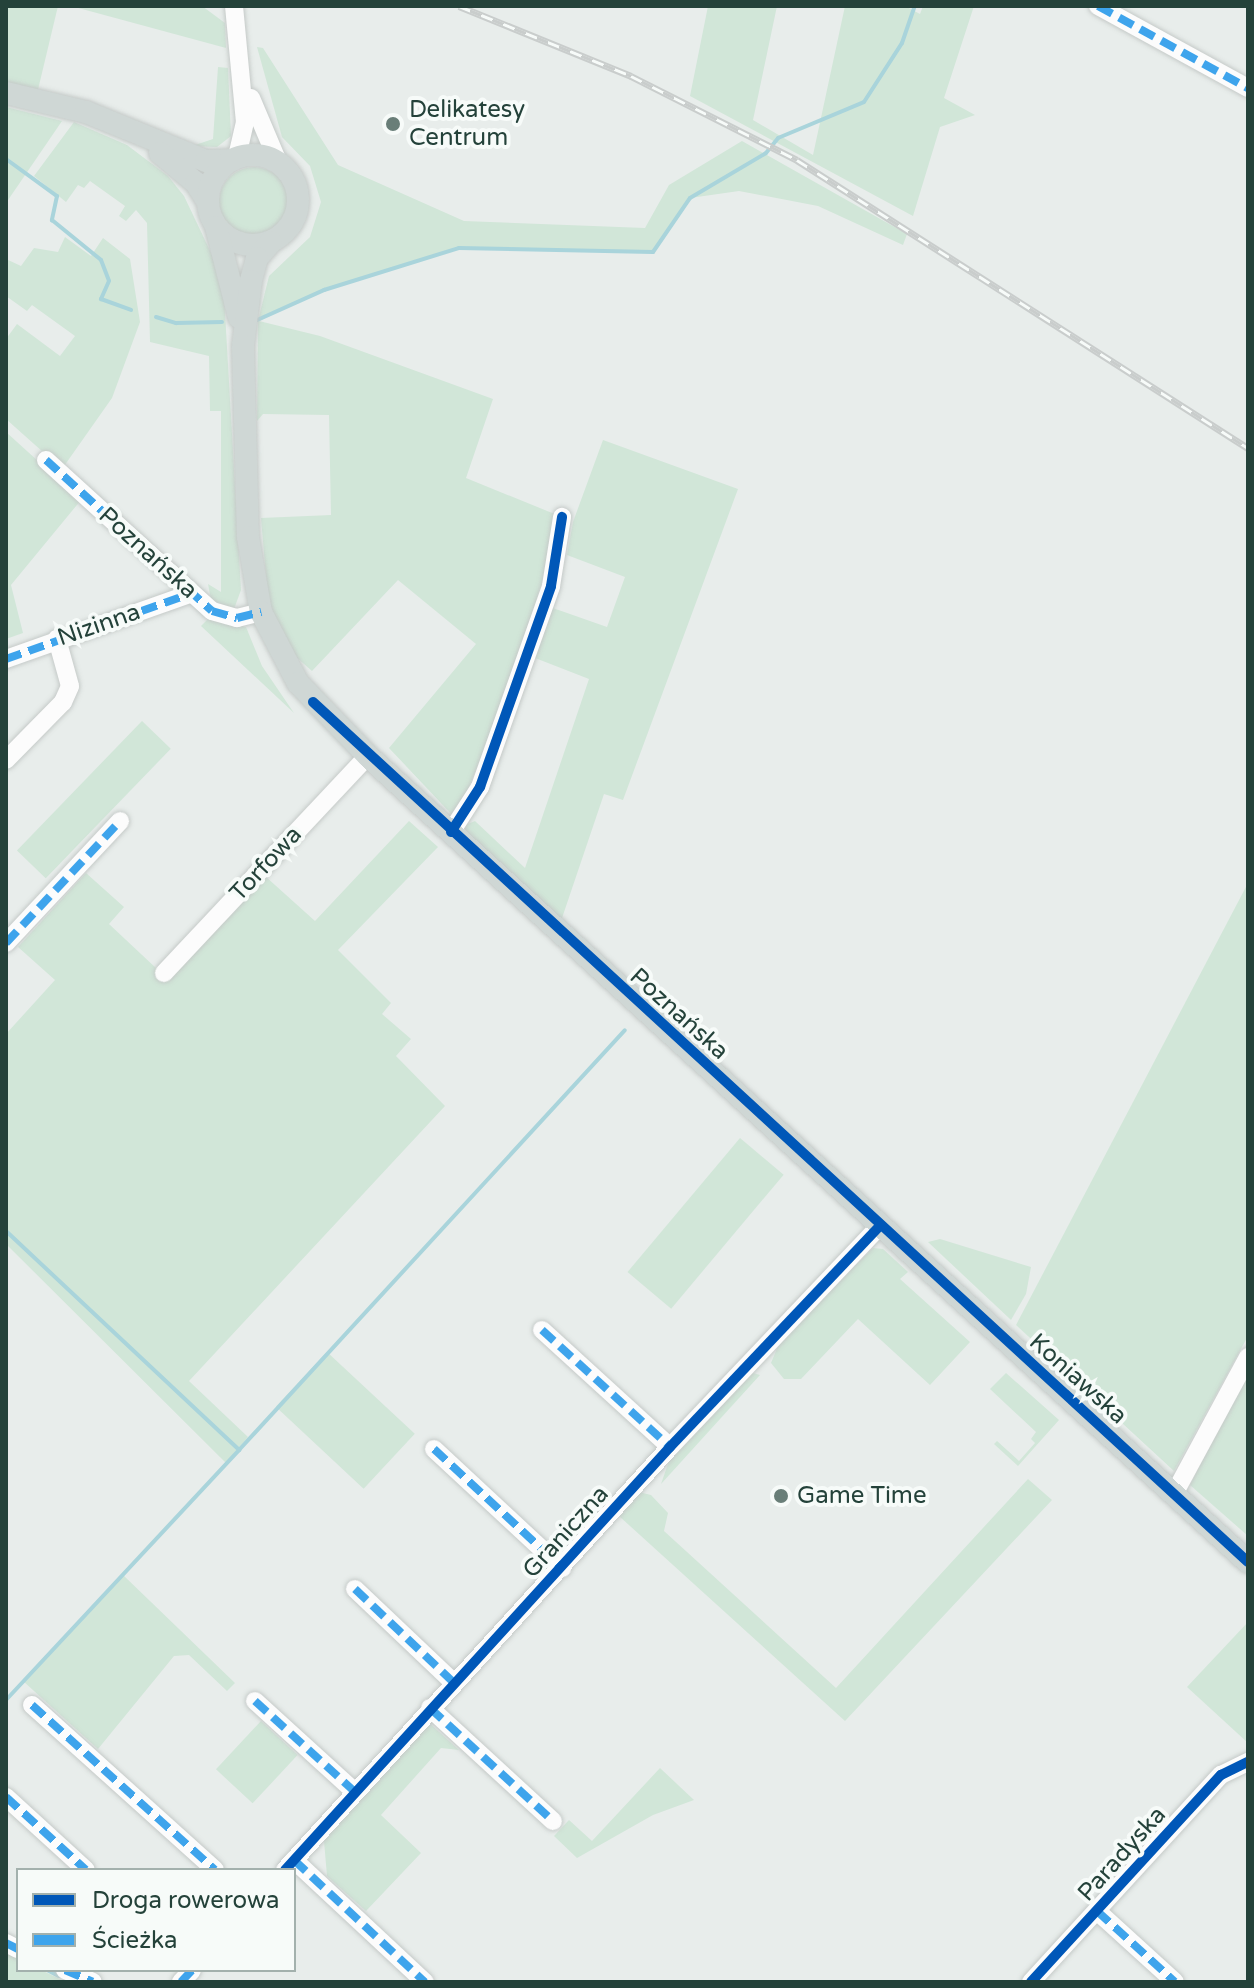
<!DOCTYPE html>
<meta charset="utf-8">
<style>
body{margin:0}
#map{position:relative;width:1254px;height:1988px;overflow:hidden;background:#e8edeb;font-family:"Varela Round",sans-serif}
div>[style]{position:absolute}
.green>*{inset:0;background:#d1e6d8;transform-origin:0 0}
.round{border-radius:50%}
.stream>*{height:4px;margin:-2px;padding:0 2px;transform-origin:2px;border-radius:2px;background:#a9d4db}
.roads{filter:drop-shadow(0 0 2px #c5cac8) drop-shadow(0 0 2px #c5cac8)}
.minor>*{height:18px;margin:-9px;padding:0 9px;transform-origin:9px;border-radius:9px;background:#fcfcfc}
.major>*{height:22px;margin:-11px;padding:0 11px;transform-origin:11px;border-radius:11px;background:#cfd7d5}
.major>.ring{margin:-11px;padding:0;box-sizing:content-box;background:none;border:22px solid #cfd7d5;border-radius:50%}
.rail>*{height:7px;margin-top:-3.5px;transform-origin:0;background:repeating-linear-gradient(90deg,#f7fbf9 0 12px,#c9cdcc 0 24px);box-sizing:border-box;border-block:2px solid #c9cdcc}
.quiet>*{height:8px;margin-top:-4px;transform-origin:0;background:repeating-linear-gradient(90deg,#3ea4ec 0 16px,transparent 0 24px)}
.cycleway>*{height:10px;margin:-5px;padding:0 5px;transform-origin:5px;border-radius:5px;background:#0057b8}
.dots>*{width:22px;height:22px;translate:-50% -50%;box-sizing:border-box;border:4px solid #f7fbf9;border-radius:50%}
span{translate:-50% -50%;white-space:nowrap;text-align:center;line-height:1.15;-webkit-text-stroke:8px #f7fbf9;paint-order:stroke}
.poi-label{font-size:24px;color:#24423a}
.left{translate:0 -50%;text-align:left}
.street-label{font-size:24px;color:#24423a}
.frame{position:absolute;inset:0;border:8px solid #24423a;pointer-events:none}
.legend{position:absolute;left:16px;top:1868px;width:280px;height:104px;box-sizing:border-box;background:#f7fbf9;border:2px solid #a3b1ad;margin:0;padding:10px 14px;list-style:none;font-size:24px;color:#24423a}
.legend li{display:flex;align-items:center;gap:16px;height:40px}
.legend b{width:40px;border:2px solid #a3b1ad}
</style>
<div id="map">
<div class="green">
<i style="clip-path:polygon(6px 6px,58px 6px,36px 98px,6px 93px)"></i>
<i style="clip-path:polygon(71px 6px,202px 6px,225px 23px,226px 48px)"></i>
<i style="clip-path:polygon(708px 6px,777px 6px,753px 120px,813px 155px,845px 6px,905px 6px,920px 14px,923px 6px,974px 6px,944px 98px,975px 115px,940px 127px,913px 216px,690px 96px)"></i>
<i style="clip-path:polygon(257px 47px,263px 48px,338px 165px,464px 221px,645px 228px,669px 185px,742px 141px,907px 234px,903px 245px,818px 206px,739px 191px,690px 198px,653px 252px,459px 248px,324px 290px,259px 321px,320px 336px,493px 399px,466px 478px,562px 517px,511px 683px,456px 819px,389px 748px,476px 644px,398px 580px,312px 671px,288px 650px,268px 601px,261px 518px,331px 515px,329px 415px,263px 414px,257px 421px,258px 321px,269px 276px,310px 237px,321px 202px,310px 166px,282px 137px)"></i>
<i style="clip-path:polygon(218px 67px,228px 68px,231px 136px,217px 147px,192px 146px,213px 139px)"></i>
<i style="clip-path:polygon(6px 107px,62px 121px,6px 203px)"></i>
<i style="clip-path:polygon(74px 122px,127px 145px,168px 176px,184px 196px,223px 278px,241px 590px,234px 609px,211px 600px,208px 584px,221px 592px,221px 411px,210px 411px,209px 356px,150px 342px,147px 223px,136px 210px,126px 221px,119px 216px,125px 206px,90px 181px,84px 188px,78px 185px,66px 202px,34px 176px)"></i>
<i class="round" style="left:219px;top:167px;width:70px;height:70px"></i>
<i style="clip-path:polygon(65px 237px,91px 256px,103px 238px,130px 259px,140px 322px,112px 398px,62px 469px,6px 419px,6px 339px,17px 324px,60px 356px,75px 336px,32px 305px,27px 311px,6px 296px,6px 259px,21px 266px,34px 248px,58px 252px)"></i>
<i style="clip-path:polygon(6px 432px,81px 500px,11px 585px,23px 633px,6px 639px)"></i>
<i style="clip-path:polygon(603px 440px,738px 489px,623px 800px,604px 794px,561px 921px,460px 827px,475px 821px,525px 868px,589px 679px,530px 656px,550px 607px,607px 627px,625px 577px,567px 555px,573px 522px)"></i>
<i style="clip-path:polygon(209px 618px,246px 627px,262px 666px,294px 713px,201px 626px)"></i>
<i style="left:142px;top:721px;width:40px;height:180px;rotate:44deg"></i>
<i style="clip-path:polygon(409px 821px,438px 847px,338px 950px,391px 1003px,382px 1014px,411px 1039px,396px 1056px,445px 1106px,189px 1381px,248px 1437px,226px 1463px,6px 1244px,6px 1034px,55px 980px,18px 947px,86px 873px,124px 907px,109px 924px,157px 969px,265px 876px,315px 921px)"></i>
<i style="clip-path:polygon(1248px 883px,1248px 1336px,1174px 1471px,1016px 1325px)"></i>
<i style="left:740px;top:1138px;width:57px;height:175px;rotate:40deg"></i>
<i style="clip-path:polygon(940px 1239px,1031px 1267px,1026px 1294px,1011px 1320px,928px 1242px)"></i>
<i style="clip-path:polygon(873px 1248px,883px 1249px,908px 1272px,900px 1279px,970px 1342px,930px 1385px,858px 1319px,801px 1379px,784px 1379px,771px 1363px,781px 1339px)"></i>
<i style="left:327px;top:1352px;width:120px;height:75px;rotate:43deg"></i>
<i style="clip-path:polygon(1248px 1371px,1248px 1536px,1190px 1485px)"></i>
<i style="clip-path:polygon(753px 1373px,760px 1375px,661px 1484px,670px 1458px)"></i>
<i style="clip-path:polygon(1006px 1373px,1059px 1420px,1018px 1466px,994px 1444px,997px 1441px,1019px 1461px,1035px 1443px,1031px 1439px,1036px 1432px,990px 1389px)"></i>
<i style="clip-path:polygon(1028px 1479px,1052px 1500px,845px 1721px,619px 1516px,639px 1492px,651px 1495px,668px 1513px,664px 1531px,836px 1688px)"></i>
<i style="clip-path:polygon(122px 1574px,235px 1683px,227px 1691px,189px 1655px,174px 1656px,98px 1749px,23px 1681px)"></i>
<i style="clip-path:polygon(1248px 1622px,1248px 1743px,1187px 1687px)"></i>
<i style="left:261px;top:1721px;width:50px;height:66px;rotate:43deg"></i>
<i style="clip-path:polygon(427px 1721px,459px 1750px,441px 1748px,381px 1815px,421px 1853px,366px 1911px,327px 1876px,324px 1841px)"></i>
<i style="clip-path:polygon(660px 1768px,694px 1800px,653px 1815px,577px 1858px,554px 1836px,569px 1820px,592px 1841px)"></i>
<i style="clip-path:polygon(6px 1953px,18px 1959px,18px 1970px,41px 1970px,66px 1982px,6px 1982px)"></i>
</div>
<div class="stream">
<i style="left:6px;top:159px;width:63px;rotate:36deg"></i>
<i style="left:57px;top:196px;width:25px;rotate:102deg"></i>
<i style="left:52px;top:220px;width:63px;rotate:39.2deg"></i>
<i style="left:101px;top:260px;width:22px;rotate:69deg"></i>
<i style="left:109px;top:281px;width:20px;rotate:114deg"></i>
<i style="left:101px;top:299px;width:32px;rotate:20deg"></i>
<i style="left:156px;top:317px;width:21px;rotate:17deg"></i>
<i style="left:176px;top:323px;width:46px;rotate:-1.2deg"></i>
<i style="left:255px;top:321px;width:76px;rotate:-24.2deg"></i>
<i style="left:324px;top:290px;width:141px;rotate:-17.3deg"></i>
<i style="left:459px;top:248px;width:194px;rotate:1.2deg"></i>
<i style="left:653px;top:252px;width:65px;rotate:-55.6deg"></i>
<i style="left:690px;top:198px;width:88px;rotate:-30.6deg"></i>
<i style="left:766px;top:153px;width:19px;rotate:-51deg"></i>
<i style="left:778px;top:138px;width:93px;rotate:-22.7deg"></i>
<i style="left:864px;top:102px;width:70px;rotate:-57.2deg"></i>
<i style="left:902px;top:43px;width:39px;rotate:-71deg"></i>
<i style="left:6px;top:1231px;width:320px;rotate:43.2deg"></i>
<i style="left:239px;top:1450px;width:570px;rotate:-47.42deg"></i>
<i style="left:6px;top:1700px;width:342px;rotate:-47deg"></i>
<i style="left:47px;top:1970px;width:13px;rotate:27deg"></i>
</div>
<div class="roads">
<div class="minor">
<i style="left:234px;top:6px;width:117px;rotate:84.6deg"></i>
<i style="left:245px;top:122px;width:36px;rotate:103deg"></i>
<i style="left:1098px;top:6px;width:171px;rotate:28.7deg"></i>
<i style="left:251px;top:98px;width:69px;rotate:67.1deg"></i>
<i style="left:46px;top:460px;width:224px;rotate:42.3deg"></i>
<i style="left:212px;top:611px;width:26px;rotate:16deg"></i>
<i style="left:237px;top:618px;width:25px;rotate:-14deg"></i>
<i style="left:6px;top:659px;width:197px;rotate:-19.5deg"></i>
<i style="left:6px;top:760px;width:81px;rotate:-45.5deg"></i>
<i style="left:63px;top:702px;width:17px;rotate:-66deg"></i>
<i style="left:70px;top:686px;width:49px;rotate:-105.5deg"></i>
<i style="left:451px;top:832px;width:54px;rotate:-57.2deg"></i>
<i style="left:480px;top:787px;width:213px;rotate:-70.5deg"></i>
<i style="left:551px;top:586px;width:70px;rotate:-80.9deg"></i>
<i style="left:6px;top:943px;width:167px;rotate:-46.9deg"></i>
<i style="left:164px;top:973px;width:298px;rotate:-46.8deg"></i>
<i style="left:542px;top:1330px;width:173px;rotate:42.4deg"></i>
<i style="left:434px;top:1449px;width:175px;rotate:42.9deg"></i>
<i style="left:1174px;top:1494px;width:156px;rotate:-61.6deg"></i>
<i style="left:355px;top:1589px;width:135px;rotate:43.5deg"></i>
<i style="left:255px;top:1701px;width:135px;rotate:42.3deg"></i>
<i style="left:32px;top:1705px;width:246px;rotate:42deg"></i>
<i style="left:430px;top:1708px;width:167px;rotate:42.6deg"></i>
<i style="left:6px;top:1797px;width:108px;rotate:42.4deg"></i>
<i style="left:294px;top:1860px;width:179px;rotate:43deg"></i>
<i style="left:285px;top:1870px;width:572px;rotate:-47.69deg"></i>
<i style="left:670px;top:1447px;width:306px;rotate:-46.5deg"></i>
<i style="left:1097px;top:1911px;width:105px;rotate:42.3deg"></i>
<i style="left:6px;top:1943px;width:13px;rotate:27deg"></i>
<i style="left:65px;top:1970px;width:30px;rotate:23deg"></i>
<i style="left:181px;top:1982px;width:16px;rotate:-47deg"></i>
<i style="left:1031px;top:1982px;width:281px;rotate:-47.5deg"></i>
<i style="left:1221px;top:1775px;width:30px;rotate:-26deg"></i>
</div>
<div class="major">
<i style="left:6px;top:93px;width:82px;rotate:13.4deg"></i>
<i style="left:86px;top:112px;width:130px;rotate:22.2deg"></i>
<i style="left:206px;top:161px;width:25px;rotate:-2deg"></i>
<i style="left:160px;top:153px;width:47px;rotate:39.8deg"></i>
<i style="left:196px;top:183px;width:19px;rotate:58deg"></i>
<i class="ring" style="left:208px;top:155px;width:68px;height:68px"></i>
<i style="left:216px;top:227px;width:93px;rotate:75.7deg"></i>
<i style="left:271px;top:242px;width:21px;rotate:131deg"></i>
<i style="left:257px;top:258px;width:24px;rotate:105deg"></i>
<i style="left:251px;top:281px;width:65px;rotate:97deg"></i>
<i style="left:243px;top:346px;width:191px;rotate:88.5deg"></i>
<i style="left:248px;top:537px;width:76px;rotate:80.2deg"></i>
<i style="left:261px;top:612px;width:80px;rotate:62.5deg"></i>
<i style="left:298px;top:683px;width:101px;rotate:46.2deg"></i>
<i style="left:368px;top:756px;width:1193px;rotate:42.49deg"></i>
</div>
</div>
<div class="rail">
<i style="left:459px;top:6px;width:186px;rotate:22.1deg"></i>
<i style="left:631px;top:76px;width:186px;rotate:26.8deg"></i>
<i style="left:797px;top:160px;width:535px;rotate:32.56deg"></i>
</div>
<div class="quiet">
<i style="left:1098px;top:6px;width:171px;rotate:28.7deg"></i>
<i style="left:46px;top:460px;width:224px;rotate:42.3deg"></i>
<i style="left:212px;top:611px;width:26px;rotate:16deg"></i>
<i style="left:237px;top:618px;width:25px;rotate:-14deg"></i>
<i style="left:6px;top:659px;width:197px;rotate:-19.5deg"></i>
<i style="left:6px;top:943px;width:167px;rotate:-46.9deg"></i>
<i style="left:542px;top:1330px;width:173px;rotate:42.4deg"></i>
<i style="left:434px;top:1449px;width:175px;rotate:42.9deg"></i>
<i style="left:355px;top:1589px;width:135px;rotate:43.5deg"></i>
<i style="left:255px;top:1701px;width:135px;rotate:42.3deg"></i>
<i style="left:32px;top:1705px;width:246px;rotate:42deg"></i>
<i style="left:430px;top:1708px;width:167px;rotate:42.6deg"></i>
<i style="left:6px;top:1797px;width:108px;rotate:42.4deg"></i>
<i style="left:294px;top:1860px;width:179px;rotate:43deg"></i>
<i style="left:1097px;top:1911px;width:105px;rotate:42.3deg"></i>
<i style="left:6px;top:1943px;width:13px;rotate:27deg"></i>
<i style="left:65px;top:1970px;width:30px;rotate:23deg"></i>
<i style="left:181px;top:1982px;width:16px;rotate:-47deg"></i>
</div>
<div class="cycleway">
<i style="left:313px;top:702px;width:1270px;rotate:42.61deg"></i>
<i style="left:451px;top:832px;width:54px;rotate:-57.2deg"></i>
<i style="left:480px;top:787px;width:213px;rotate:-70.5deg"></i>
<i style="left:551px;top:586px;width:70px;rotate:-80.9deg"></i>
<i style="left:285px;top:1870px;width:572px;rotate:-47.69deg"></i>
<i style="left:670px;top:1447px;width:306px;rotate:-46.5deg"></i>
<i style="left:1031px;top:1982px;width:281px;rotate:-47.5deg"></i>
<i style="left:1221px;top:1775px;width:30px;rotate:-26deg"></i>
</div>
<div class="dots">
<i style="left:393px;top:124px;background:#697e78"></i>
<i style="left:781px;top:1496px;background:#697e78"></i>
</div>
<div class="poi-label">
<span class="left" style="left:409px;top:124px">Delikatesy<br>Centrum</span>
<span class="left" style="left:797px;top:1496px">Game Time</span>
</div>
<div class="street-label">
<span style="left:148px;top:553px;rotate:42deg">Poznańska</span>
<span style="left:99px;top:625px;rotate:-19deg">Nizinna</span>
<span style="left:266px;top:864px;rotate:-47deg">Torfowa</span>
<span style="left:679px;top:1014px;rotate:42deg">Poznańska</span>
<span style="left:1078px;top:1379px;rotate:42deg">Koniawska</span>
<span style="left:566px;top:1532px;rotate:-48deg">Graniczna</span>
<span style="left:1122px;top:1854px;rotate:-48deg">Paradyska</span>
</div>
<div class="frame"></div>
<ul class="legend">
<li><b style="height:10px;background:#0057b8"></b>Droga rowerowa</li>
<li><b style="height:10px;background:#3ea4ec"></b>Ścieżka</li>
</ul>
</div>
